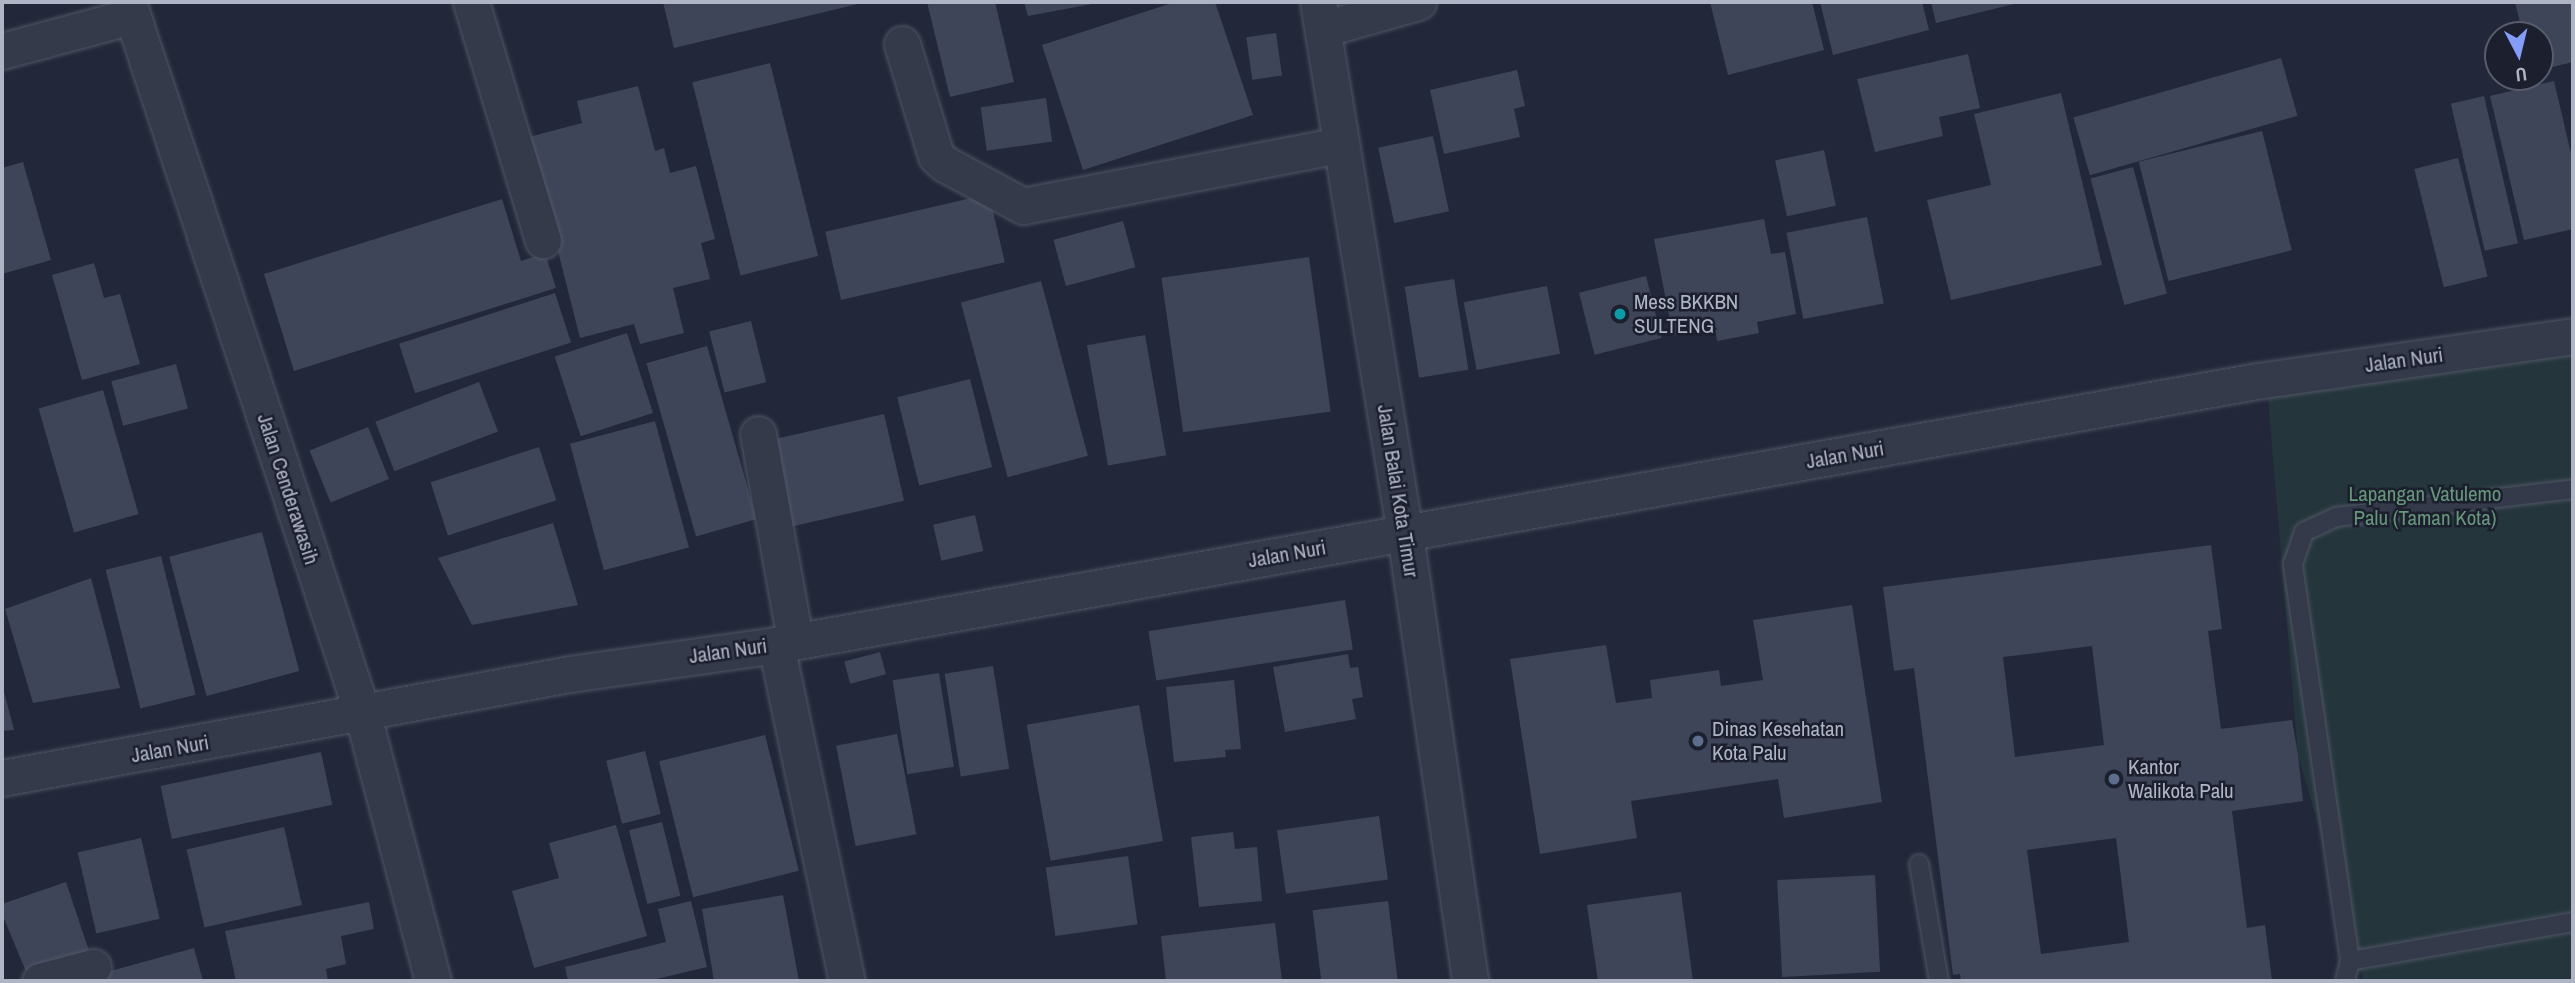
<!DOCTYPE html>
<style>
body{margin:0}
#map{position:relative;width:2575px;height:983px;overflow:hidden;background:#222839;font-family:"Archivo Narrow",sans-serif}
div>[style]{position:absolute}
.green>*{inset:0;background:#24363c}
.building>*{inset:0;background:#3e4559;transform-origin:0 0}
.roads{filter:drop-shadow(0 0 2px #505565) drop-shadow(0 0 2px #505565)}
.service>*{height:18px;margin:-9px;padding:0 9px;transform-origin:9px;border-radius:9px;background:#353a4a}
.minor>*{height:35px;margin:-17.5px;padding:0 17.5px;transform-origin:17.5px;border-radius:17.5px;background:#353a4a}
.dots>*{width:19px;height:19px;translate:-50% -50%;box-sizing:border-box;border:4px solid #1b1f2e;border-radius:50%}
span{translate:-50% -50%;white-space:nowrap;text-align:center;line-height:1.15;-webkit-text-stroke:5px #1b1f2e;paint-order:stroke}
.poi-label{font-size:21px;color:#b0b5c6}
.left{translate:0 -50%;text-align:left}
.street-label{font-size:21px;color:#b0b5c6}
.park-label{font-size:21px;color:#67977a}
.frame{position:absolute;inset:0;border:4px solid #b0b5c6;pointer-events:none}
.north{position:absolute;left:2484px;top:21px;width:70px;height:70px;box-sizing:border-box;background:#1b1f2e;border:2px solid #575b6b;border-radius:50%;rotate:173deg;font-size:19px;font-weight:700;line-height:28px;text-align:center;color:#b0b5c6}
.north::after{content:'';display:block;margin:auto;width:24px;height:32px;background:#849df7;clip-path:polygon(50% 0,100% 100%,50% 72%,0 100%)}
</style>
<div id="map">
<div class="green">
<i style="clip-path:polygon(2573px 328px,2573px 981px,2364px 981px,2298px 755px,2267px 386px)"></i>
</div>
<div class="building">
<i style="clip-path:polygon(663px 2px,862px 2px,862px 3px,674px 48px)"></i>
<i style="clip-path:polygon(927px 2px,995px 2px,1014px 82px,950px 97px)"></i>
<i style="clip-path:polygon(1024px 2px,1097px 2px,1097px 3px,1028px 16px)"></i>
<i style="clip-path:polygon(1175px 2px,1215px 2px,1253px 115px,1083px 170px,1042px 45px)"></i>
<i style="clip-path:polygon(1710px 2px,1812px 2px,1824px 50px,1728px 75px)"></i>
<i style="clip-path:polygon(1820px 2px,1922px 2px,1929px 30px,1833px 55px)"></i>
<i style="clip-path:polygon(1931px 2px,2018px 2px,2018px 3px,1936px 23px)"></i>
<i style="clip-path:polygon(2515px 2px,2573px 2px,2573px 62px,2540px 70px,2540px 35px,2523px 35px)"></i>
<i style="left:1276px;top:33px;width:43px;height:30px;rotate:82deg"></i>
<i style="clip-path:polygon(1968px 54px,1980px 108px,1939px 117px,1943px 136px,1875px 152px,1857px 79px)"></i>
<i style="left:2281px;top:58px;width:60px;height:216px;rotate:74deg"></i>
<i style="left:770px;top:63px;width:199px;height:80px;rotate:76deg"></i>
<i style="clip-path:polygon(1517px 70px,1525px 106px,1514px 109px,1520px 137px,1444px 154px,1430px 90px)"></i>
<i style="clip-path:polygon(2554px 81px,2573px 162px,2573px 229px,2524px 240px,2490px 96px)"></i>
<i style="clip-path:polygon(638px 86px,655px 151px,664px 148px,670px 173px,696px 166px,715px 239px,701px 243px,710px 279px,673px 288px,684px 333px,640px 344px,634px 324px,580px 338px,529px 137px,582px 123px,577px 101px)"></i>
<i style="clip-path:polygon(2061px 93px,2102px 265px,1951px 300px,1927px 200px,1991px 185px,1974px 114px)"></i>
<i style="left:2484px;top:96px;width:151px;height:34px;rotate:77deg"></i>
<i style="left:1046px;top:98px;width:44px;height:66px;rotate:82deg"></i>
<i style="left:2262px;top:131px;width:123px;height:127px;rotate:76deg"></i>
<i style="left:1433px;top:136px;width:77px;height:56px;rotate:78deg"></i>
<i style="left:1824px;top:150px;width:57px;height:50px;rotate:78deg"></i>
<i style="left:2458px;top:158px;width:122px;height:45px;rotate:76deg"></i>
<i style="clip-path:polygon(23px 162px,51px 260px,2px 274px,2px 168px)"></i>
<i style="left:2133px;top:167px;width:131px;height:44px;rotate:75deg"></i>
<i style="left:989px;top:194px;width:70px;height:168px;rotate:77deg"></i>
<i style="clip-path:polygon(502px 199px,521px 261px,545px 253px,556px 288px,294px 371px,264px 274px)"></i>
<i style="left:1867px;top:217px;width:88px;height:82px;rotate:79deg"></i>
<i style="clip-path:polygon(1764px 219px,1771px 254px,1785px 252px,1796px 314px,1757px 322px,1759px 333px,1717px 341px,1715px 328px,1673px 336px,1654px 239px)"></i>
<i style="left:1123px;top:221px;width:48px;height:72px;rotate:75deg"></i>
<i style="left:1309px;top:257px;width:156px;height:149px;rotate:82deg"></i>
<i style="clip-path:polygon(94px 263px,104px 298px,120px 294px,140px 364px,82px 380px,52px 275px)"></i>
<i style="left:1646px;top:276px;width:64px;height:69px;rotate:76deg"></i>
<i style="left:1454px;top:279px;width:92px;height:50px;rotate:81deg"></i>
<i style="left:1041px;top:281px;width:181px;height:83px;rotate:75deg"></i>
<i style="left:1547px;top:286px;width:69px;height:85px;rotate:79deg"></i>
<i style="left:555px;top:293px;width:52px;height:164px;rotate:72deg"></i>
<i style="left:751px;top:321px;width:63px;height:43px;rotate:76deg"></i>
<i style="left:627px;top:333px;width:84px;height:76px;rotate:72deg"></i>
<i style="left:1145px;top:335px;width:122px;height:59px;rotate:80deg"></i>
<i style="left:707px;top:346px;width:180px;height:63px;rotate:74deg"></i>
<i style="left:176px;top:364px;width:46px;height:67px;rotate:75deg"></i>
<i style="left:970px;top:379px;width:91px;height:75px;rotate:76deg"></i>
<i style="left:479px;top:382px;width:53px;height:111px;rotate:69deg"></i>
<i style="left:103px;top:390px;width:129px;height:67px;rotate:74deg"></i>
<i style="left:884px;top:414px;width:89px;height:115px;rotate:77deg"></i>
<i style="left:655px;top:421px;width:131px;height:88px;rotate:75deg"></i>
<i style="left:368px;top:427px;width:56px;height:63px;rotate:68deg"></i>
<i style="left:539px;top:447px;width:56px;height:114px;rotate:72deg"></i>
<i style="left:975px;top:515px;width:37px;height:43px;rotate:77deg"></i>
<i style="clip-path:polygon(553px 523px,578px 605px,472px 625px,438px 558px)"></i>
<i style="left:262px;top:532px;width:144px;height:96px;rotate:75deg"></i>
<i style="clip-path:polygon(evenodd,2211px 545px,2222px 629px,2208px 631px,2221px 729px,2292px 720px,2298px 755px,2303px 801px,2232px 811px,2247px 928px,2265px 925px,2272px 981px,1961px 981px,1960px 974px,1953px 975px,1914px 668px,1894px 671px,1883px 587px,2211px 545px,2092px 646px,2104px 745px,2015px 757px,2003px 657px,2092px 646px,2211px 545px,2116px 838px,2129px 942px,2041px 954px,2027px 850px,2116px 838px)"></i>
<i style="left:161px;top:556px;width:143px;height:57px;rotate:76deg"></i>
<i style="clip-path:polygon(91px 578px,120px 688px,33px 703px,5px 609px)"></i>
<i style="left:1345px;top:600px;width:50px;height:199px;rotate:81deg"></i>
<i style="clip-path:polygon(1852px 605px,1882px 802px,1784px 818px,1778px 779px,1631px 801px,1637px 838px,1540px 854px,1510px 659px,1606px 645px,1616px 703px,1652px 698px,1650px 680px,1719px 670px,1721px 686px,1763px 680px,1753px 620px)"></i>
<i style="left:880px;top:652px;width:23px;height:37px;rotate:75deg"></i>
<i style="clip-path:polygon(1348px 654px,1350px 668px,1358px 667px,1363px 697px,1352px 699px,1356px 719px,1285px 732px,1273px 667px)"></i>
<i style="left:993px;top:666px;width:104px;height:49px;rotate:81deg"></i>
<i style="left:939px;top:673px;width:95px;height:47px;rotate:81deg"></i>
<i style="clip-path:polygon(1234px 680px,1241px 749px,1225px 750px,1226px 757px,1174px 762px,1166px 687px)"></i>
<i style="clip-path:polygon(2px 688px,3px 688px,14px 730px,2px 731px)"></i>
<i style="left:1139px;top:705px;width:138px;height:114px;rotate:80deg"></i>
<i style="left:897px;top:734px;width:102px;height:62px;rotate:79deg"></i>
<i style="left:765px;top:735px;width:140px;height:109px;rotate:76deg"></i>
<i style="left:645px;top:751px;width:65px;height:40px;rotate:76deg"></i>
<i style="left:321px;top:752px;width:54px;height:164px;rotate:78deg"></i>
<i style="left:1379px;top:816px;width:64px;height:103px;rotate:82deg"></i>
<i style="left:662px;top:822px;width:76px;height:34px;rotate:76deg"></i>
<i style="clip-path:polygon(616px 825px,647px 936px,534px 968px,512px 891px,559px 878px,549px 843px)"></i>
<i style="left:284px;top:827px;width:80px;height:100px;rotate:77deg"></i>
<i style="clip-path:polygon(1233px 832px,1235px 849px,1257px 847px,1262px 901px,1199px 907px,1191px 837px)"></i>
<i style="left:141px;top:838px;width:83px;height:65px;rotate:77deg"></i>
<i style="left:1128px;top:856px;width:69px;height:83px;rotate:82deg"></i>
<i style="left:1875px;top:875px;width:97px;height:98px;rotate:87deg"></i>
<i style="clip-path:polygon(66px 882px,90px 954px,27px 974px,2px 914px,2px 904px)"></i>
<i style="clip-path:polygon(1681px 892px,1693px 981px,1598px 981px,1587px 905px)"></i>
<i style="clip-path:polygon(783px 895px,799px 981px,714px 981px,702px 909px)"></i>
<i style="clip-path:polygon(691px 901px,707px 967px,648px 981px,568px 981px,565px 967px,666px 942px,658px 909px)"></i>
<i style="left:1388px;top:901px;width:81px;height:76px;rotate:83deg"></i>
<i style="clip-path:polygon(369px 902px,374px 929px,341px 936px,346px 964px,326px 969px,328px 981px,236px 981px,225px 931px)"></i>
<i style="clip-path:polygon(1275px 923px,1282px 981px,1166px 981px,1161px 936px)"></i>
<i style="clip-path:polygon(194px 948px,203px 981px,78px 981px,78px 980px)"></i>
</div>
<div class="roads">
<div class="service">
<i style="left:1919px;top:864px;width:119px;rotate:80.3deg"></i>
<i style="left:2350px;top:961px;width:226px;rotate:-9.9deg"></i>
<i style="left:2345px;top:981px;width:21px;rotate:-76deg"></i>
<i style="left:2350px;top:961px;width:401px;rotate:-98.2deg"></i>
<i style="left:2293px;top:564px;width:34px;rotate:-71deg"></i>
<i style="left:2304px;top:532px;width:35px;rotate:-25deg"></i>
<i style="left:2336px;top:517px;width:239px;rotate:-6.7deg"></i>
</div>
<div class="minor">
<i style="left:128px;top:2px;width:748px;rotate:71.76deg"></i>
<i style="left:362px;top:712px;width:278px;rotate:75.2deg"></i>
<i style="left:471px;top:2px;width:249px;rotate:73.2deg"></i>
<i style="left:1318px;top:2px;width:539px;rotate:80.71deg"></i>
<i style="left:1405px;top:534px;width:452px;rotate:81.7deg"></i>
<i style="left:1323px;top:29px;width:99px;rotate:-15.9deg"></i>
<i style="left:902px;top:44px;width:117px;rotate:73.1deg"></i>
<i style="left:936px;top:156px;width:12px;rotate:42deg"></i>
<i style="left:945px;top:164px;width:89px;rotate:28.3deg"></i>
<i style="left:1023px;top:206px;width:324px;rotate:-10.9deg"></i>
<i style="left:2px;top:51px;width:135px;rotate:-15.1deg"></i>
<i style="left:758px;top:434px;width:209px;rotate:79.8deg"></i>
<i style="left:776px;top:645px;width:343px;rotate:78.1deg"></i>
<i style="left:2px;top:778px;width:577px;rotate:-10.38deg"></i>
<i style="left:570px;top:674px;width:208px;rotate:-8deg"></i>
<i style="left:776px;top:645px;width:1504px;rotate:-10.11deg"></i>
<i style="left:2257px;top:381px;width:319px;rotate:-8.1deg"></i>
<i style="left:40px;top:981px;width:55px;rotate:-14.8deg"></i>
</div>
</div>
<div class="dots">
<i style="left:1620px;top:314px;background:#0f9aa8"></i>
<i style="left:1698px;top:741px;background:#5c6f8a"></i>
<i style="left:2114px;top:779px;background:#5c6f8a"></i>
</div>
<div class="poi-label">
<span class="left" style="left:1634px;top:314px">Mess BKKBN<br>SULTENG</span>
<span class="left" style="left:1712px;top:741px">Dinas Kesehatan<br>Kota Palu</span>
<span class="left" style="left:2128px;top:779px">Kantor<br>Walikota Palu</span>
</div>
<div class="street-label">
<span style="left:2404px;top:360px;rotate:-8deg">Jalan Nuri</span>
<span style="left:1845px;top:455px;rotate:-10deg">Jalan Nuri</span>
<span style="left:288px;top:489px;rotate:72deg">Jalan Cenderawasih</span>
<span style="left:1398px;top:491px;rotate:81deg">Jalan Balai Kota Timur</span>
<span style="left:1287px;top:554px;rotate:-10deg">Jalan Nuri</span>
<span style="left:728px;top:651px;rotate:-8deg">Jalan Nuri</span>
<span style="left:170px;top:749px;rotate:-10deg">Jalan Nuri</span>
</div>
<div class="park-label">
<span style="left:2425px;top:506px">Lapangan Vatulemo<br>Palu (Taman Kota)</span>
</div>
<div class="frame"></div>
<div class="north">U</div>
</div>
